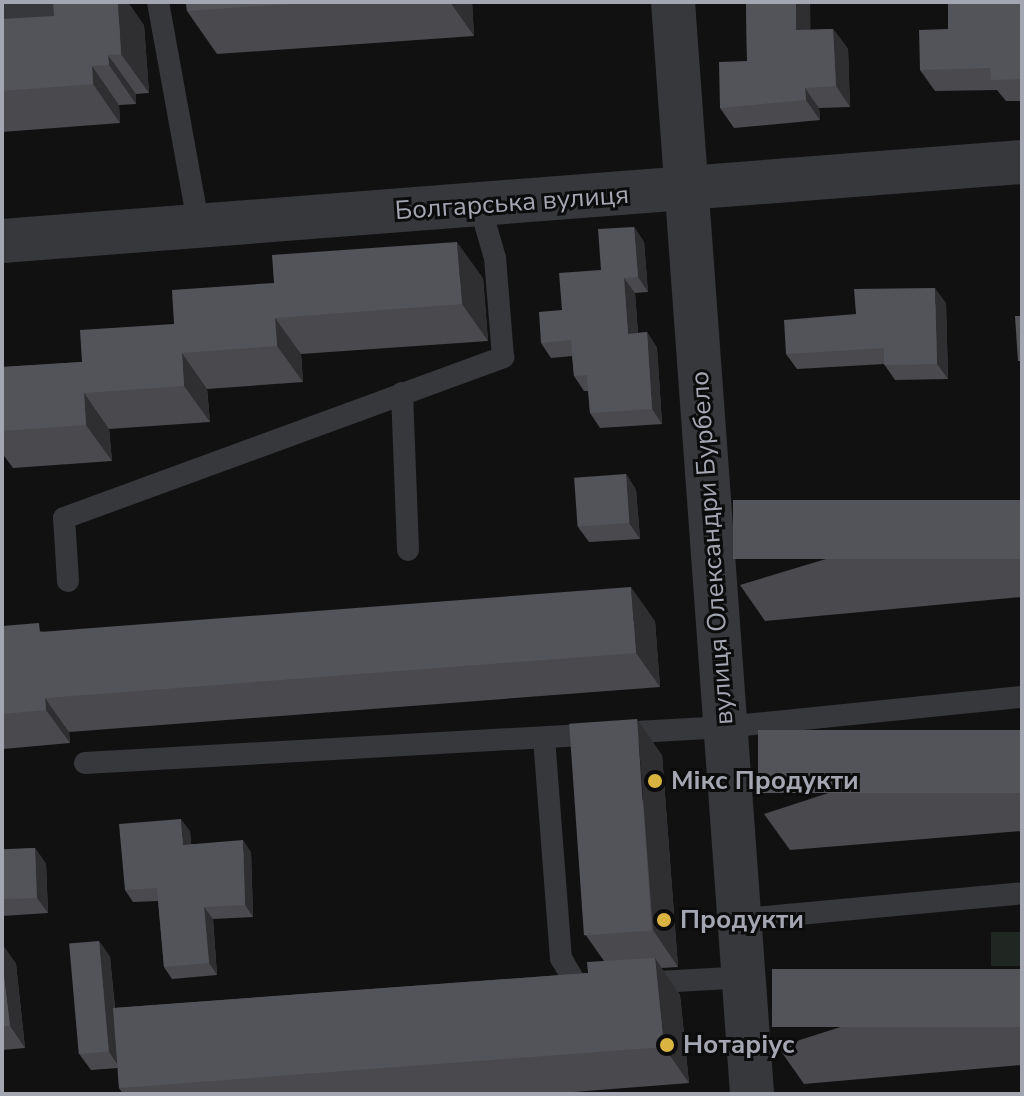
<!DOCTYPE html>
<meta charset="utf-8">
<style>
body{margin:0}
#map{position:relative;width:1024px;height:1096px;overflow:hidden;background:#111112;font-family:"Nunito Sans",sans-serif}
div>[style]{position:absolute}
.green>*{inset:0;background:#202621;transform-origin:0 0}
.lane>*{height:22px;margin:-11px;padding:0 11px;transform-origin:11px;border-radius:11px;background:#37383b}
.street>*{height:44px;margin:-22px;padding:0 22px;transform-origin:22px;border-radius:22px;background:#37383b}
.wall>*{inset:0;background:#4a4a4e}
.shaded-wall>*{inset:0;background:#2f2f32}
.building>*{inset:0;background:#535459;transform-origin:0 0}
.dots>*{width:22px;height:22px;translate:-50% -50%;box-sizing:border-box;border:4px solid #0c0c0d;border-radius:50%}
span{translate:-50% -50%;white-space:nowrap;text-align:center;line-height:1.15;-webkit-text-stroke:6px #0c0c0d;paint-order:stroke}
.street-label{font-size:26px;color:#a4a7b1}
.poi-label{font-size:26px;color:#a4a7b1;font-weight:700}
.left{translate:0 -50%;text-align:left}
.frame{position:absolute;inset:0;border:4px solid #a4a7b1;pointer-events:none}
</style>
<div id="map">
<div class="green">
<i style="left:1022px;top:932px;width:34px;height:31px;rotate:90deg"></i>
</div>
<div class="lane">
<i style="left:158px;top:2px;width:229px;rotate:79.7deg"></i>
<i style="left:2px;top:10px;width:107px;rotate:-4.3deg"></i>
<i style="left:402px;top:393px;width:157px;rotate:87.8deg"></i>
<i style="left:68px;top:581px;width:63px;rotate:-93.6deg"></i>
<i style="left:64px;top:518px;width:468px;rotate:-20.1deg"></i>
<i style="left:503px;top:357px;width:99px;rotate:-94.6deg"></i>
<i style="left:495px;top:258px;width:54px;rotate:-106.1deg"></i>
<i style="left:544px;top:738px;width:221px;rotate:85.6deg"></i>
<i style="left:561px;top:958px;width:32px;rotate:60deg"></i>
<i style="left:577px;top:986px;width:13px;rotate:-4deg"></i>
<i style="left:85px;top:763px;width:641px;rotate:-3.22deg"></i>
<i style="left:725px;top:727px;width:299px;rotate:-5.8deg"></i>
<i style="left:744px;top:919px;width:279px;rotate:-5.3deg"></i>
<i style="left:641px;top:983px;width:106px;rotate:-3.2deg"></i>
</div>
<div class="street">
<i style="left:673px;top:2px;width:1095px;rotate:85.86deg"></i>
<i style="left:2px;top:241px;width:1023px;rotate:-4.43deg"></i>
</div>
<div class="wall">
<i style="clip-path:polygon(186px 2px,472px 2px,474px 36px,217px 54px,187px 11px)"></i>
<i style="clip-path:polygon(746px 2px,810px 2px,810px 30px,833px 29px,848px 49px,850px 107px,819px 108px,820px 120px,734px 128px,720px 108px,747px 61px)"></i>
<i style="clip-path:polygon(1022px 2px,1022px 101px,1006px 101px,997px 90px,935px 91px,920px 70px,948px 29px)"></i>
<i style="clip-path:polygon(2px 19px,144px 25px,149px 93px,136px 94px,136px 104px,119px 105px,120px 123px,2px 132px)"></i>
<i style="clip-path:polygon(634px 227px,644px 242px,648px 292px,635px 293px,638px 333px,647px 332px,657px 348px,662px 424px,600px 428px,590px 413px,588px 391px,584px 391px,574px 376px,572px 356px,551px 358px,541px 343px,562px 310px,601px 270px)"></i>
<i style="clip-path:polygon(483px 278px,488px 341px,301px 354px,303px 382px,207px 389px,210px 422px,109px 429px,112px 461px,13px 468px,2px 453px,2px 367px,82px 362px,174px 324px)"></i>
<i style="clip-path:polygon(946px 303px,948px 379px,895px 380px,884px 364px,797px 369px,786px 354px,856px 314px)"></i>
<i style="clip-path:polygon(626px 474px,636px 490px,640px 539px,589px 542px,578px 527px)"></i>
<i style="clip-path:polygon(1022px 500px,1022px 597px,765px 621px,740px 585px)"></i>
<i style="clip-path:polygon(655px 621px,660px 687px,69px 732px,70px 743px,3px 749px,2px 747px,2px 626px,45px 632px)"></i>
<i style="clip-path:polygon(1022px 730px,1022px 831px,790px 850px,764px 814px)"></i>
<i style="clip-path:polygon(662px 755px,678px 967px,661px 968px,680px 995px,689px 1083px,548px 1094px,123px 1094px,119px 1088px,118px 1068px,91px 1070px,80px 1055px,99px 941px,110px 957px,115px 1008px,588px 973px,604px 961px,585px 934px)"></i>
<i style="clip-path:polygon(190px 831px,191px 844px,251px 852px,253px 917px,213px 919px,217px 975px,172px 979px,164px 967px,158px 901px,133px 902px,125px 890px)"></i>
<i style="clip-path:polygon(35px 848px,46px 864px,48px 913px,2px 916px,2px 850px)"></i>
<i style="clip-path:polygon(2px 944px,16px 964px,25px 1048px,2px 1050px)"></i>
<i style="clip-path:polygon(1022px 969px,1022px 1065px,804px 1084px,778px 1047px)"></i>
</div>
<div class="shaded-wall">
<i style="clip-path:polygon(118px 2px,128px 2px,144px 25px,149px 93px,121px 54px)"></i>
<i style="clip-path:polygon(450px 2px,472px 2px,474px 36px)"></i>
<i style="clip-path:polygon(796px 2px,810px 2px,811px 51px,796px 30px)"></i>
<i style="clip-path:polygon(833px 29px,848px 49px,850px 107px,836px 86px)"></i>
<i style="clip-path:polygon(108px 55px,136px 94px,136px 104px,109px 65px)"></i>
<i style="clip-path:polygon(92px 66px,119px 105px,120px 123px,93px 84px)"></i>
<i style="clip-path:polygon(805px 88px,819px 108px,820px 120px,806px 100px)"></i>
<i style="clip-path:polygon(634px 227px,644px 242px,648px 292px,638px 277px)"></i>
<i style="clip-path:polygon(457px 242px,483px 278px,488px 341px,462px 304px)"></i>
<i style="clip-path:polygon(624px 278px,635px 293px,639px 349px,628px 334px)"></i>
<i style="clip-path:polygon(935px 288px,946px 303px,948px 379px,937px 364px)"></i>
<i style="clip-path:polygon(275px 318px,301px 354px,303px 382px,277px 346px)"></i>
<i style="clip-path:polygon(647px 332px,657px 348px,662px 424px,652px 409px)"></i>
<i style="clip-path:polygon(182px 353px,207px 389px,210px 422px,184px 386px)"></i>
<i style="clip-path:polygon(84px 393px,109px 429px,112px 461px,86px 425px)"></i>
<i style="clip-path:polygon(626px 474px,636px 490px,640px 539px,629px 523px)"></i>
<i style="clip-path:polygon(631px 587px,655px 621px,660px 687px,636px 653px)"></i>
<i style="clip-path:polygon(45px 698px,69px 732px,70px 743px,46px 710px)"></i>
<i style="clip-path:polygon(637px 719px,662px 755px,678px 967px,653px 930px)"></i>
<i style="clip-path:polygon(181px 819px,190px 831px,192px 857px,183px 845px)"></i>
<i style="clip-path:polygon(243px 840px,251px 852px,253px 917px,245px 905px)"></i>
<i style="clip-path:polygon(35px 848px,46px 864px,48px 913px,37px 898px)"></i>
<i style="clip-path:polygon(204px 907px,213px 919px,217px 975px,209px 963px)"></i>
<i style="clip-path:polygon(99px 941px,110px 957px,120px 1068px,109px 1052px)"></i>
<i style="clip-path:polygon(2px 944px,16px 964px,25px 1048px,10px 1026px,2px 960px)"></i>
<i style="clip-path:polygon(655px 958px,680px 995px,689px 1083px,664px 1047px)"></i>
</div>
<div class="building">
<i style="clip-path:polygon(53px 2px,118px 2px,121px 54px,108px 55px,109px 65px,92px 66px,93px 84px,2px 91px,2px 19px,54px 16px)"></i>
<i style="clip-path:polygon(186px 2px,318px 2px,187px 11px)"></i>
<i style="clip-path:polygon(746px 2px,796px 2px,796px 30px,833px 29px,836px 86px,805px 88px,806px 100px,720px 108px,719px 62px,747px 61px)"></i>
<i style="clip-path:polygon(948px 2px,1022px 2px,1022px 79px,991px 80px,990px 68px,920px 70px,919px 30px,948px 29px)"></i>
<i style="clip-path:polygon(634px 227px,638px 277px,624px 278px,628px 334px,647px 332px,652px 409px,590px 413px,587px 375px,574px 376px,571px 340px,541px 343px,539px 312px,562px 310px,559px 273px,601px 270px,598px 229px)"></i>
<i style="clip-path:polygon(457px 242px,462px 304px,275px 318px,277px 346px,182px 353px,184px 386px,84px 393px,86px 425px,2px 431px,2px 367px,82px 362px,80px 330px,174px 324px,172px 290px,274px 283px,272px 255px)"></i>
<i style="clip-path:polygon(935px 288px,937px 364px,884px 365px,884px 348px,786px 354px,784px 320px,856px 314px,854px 289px)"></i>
<i style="clip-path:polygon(1015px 316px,1022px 316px,1022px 361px,1018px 361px)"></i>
<i style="left:626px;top:474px;width:49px;height:52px;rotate:86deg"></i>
<i style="left:1022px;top:500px;width:59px;height:289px;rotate:90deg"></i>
<i style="clip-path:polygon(631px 587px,636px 653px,45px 698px,46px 710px,2px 714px,2px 626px,39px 623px,40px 632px)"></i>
<i style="left:637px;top:719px;width:212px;height:68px;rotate:86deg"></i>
<i style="left:1022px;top:730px;width:63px;height:264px;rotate:90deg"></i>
<i style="clip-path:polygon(181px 819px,183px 845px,243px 840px,245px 905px,204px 907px,209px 963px,164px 967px,157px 888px,125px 890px,119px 824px)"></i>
<i style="left:35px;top:848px;width:50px;height:33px;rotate:88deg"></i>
<i style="left:99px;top:941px;width:111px;height:30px;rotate:85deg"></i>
<i style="clip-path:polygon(655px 958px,664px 1047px,119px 1088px,113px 1008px,588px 973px,587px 962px)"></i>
<i style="clip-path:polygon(2px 960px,10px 1026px,2px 1026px)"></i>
<i style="left:1022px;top:969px;width:58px;height:250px;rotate:90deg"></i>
</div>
<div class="dots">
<i style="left:655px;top:781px;background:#dab441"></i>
<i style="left:664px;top:920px;background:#dab441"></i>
<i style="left:667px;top:1045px;background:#dab441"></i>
</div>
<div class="street-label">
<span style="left:512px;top:203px;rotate:-4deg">Болгарська вулиця</span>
<span style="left:712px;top:548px;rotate:-94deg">вулиця Олександри Бурбело</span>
</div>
<div class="poi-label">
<span class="left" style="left:671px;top:781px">Мікс Продукти</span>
<span class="left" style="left:680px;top:920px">Продукти</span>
<span class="left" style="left:683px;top:1045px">Нотаріус</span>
</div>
<div class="frame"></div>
</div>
